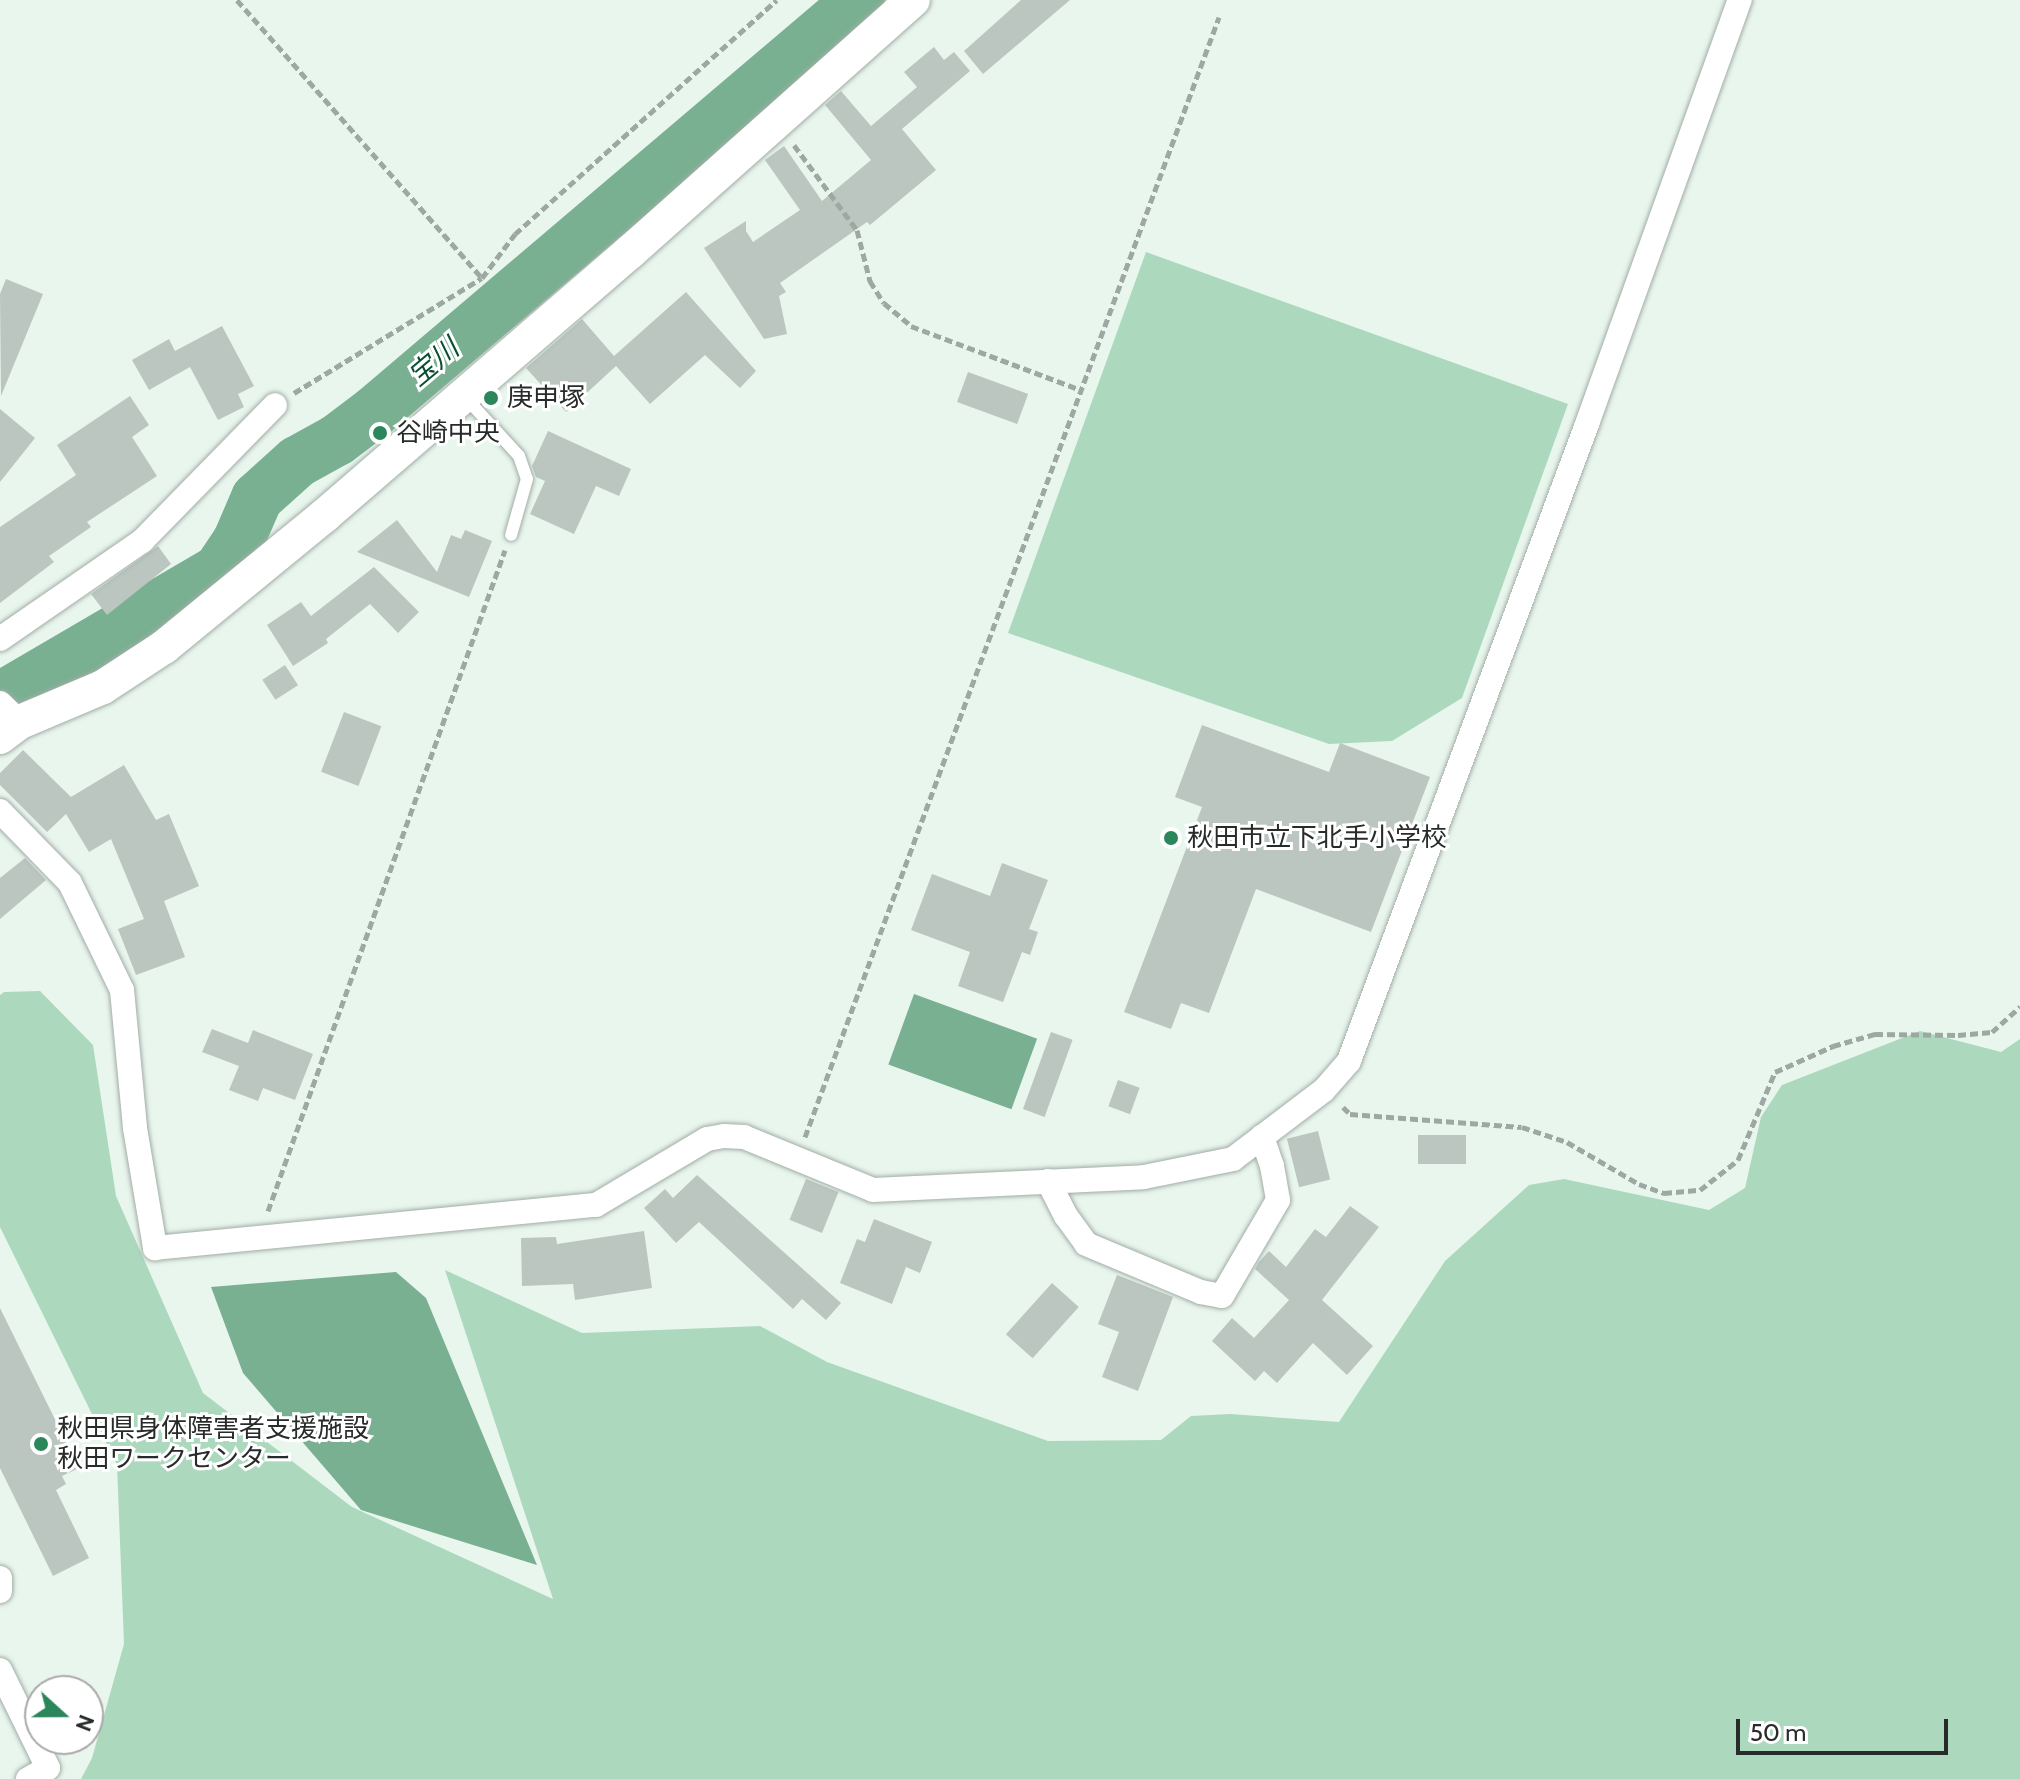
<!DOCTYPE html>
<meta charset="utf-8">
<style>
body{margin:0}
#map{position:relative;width:2020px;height:1779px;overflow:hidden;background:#e9f6ee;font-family:Cabin,"Noto Sans JP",sans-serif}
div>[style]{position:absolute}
.green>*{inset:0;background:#acd9be}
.water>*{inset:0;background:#79b091;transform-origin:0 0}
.river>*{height:52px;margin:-26px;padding:0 26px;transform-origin:26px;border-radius:26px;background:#79b091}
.building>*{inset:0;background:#bac6bf;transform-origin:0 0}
.path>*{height:5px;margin-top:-2.5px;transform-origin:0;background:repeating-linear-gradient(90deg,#9ea8a2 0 8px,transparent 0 12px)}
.roads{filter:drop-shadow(0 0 2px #a1ada6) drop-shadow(0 0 2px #a1ada6)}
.lane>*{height:12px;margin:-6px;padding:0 6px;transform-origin:6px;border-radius:6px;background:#fff}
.street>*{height:24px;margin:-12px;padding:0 12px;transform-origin:12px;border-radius:12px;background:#fff}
.secondary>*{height:34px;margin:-17px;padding:0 17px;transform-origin:17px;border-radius:17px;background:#fff}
.dots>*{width:22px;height:22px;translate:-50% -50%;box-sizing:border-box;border:4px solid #fff;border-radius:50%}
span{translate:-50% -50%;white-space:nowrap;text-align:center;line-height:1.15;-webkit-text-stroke:6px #fff;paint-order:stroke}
.poi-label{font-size:26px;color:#272b29}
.left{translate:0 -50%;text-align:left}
.water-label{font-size:28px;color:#095032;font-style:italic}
.north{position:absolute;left:24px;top:1675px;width:80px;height:80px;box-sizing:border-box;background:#fff;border:2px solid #a9aaa9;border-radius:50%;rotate:111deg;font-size:22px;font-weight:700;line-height:32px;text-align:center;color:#272b29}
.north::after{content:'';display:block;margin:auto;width:28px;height:36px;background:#2c865c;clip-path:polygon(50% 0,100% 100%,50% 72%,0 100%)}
.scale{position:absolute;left:1736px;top:1719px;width:212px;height:36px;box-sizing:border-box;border:4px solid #272b29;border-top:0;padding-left:10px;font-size:24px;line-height:28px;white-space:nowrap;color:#272b29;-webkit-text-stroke:6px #fff;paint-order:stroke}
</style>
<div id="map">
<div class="green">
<i style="clip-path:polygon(1146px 252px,1568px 404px,1462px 698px,1392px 741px,1329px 744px,1008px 633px)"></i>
<i style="clip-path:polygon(40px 991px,93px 1045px,116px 1196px,203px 1393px,352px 1507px,553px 1599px,445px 1270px,582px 1333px,760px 1326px,827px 1362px,1048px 1441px,1161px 1440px,1191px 1416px,1230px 1414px,1339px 1422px,1445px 1261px,1529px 1185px,1564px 1179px,1709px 1210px,1745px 1188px,1761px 1117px,1782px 1085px,1920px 1031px,2001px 1052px,2020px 1039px,2020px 1779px,81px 1779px,92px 1758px,124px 1644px,117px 1465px,0 1227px,0 995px,4px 992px)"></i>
</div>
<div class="water">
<i style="left:914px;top:994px;width:131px;height:75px;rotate:20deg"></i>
<i style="clip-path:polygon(396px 1272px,426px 1298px,537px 1565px,361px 1510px,243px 1373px,211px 1287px)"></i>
</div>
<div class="river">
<i style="left:0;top:698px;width:254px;rotate:-30.3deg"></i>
<i style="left:219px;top:570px;width:34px;rotate:-56deg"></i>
<i style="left:238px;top:542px;width:48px;rotate:-66.6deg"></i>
<i style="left:257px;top:498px;width:54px;rotate:-42deg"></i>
<i style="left:297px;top:462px;width:46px;rotate:-28.8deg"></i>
<i style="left:337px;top:440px;width:46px;rotate:-37.1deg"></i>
<i style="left:374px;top:412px;width:636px;rotate:-40.35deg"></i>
</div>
<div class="building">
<i style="clip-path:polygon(1021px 0,1070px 0,983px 74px,964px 51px)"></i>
<i style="clip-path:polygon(934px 47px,944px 60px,954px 52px,970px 71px,902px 129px,936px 170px,870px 225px,867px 222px,780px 283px,786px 292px,779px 296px,787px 334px,764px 339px,704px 248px,746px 221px,746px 231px,753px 242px,800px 210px,765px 160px,784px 146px,822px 201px,871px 160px,825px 105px,841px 91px,871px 126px,917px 87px,904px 72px)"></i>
<i style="clip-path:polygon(6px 279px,43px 294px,1px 396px,0 294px)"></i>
<i style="clip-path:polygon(686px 292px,756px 371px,740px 388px,705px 355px,650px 404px,616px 366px,566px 412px,526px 368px,582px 319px,614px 356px)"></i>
<i style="clip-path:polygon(222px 326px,254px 386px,238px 394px,244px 407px,218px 420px,190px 367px,149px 390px,132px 360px,169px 339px,175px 351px)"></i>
<i style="left:968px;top:372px;width:64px;height:32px;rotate:20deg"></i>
<i style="clip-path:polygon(130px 396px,149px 425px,132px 437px,157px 476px,87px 522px,91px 527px,49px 556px,54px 562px,0 603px,0 527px,76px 475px,57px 445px)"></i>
<i style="clip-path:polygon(0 409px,35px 438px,0 482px)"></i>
<i style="clip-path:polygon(548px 431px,631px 469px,619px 496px,596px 486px,574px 534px,530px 514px,545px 481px,536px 477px,532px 466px)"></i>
<i style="clip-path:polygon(397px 520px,437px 572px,451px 535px,461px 539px,465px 530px,492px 541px,469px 597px,357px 552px)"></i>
<i style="clip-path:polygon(158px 546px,171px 564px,107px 615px,91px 594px)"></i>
<i style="clip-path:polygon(374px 567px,419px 612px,398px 633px,370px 604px,326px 639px,328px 643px,293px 666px,267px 625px,301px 602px,311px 616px)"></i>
<i style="left:285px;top:665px;width:24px;height:27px;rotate:57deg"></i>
<i style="left:344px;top:712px;width:40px;height:64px;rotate:21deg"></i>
<i style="clip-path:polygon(1202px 725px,1329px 772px,1340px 743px,1430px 777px,1371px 932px,1256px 889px,1209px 1013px,1181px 1003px,1171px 1029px,1124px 1012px,1202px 807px,1175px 797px)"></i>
<i style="clip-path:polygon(23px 750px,71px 797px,124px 765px,156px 820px,169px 814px,199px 886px,164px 901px,185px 957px,136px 975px,118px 929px,144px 919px,111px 839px,89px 852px,66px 814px,47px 832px,0 785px,0 773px)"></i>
<i style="clip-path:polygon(25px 858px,46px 880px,0 919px,0 878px)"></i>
<i style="clip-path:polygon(1002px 863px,1048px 880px,1029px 929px,1038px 932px,1030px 955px,1022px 952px,1003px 1002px,958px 986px,970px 952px,911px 930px,932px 874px,990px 896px)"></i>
<i style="clip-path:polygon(212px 1029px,248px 1043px,253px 1030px,313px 1054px,295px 1100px,263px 1088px,258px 1101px,229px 1090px,239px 1066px,202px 1052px)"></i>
<i style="left:1051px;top:1032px;width:23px;height:82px;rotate:20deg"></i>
<i style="left:1118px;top:1080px;width:23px;height:28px;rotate:20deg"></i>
<i style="left:1318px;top:1131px;width:50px;height:32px;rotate:76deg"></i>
<i style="left:1466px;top:1135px;width:29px;height:48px;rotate:90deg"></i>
<i style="clip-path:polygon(697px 1175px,841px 1303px,826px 1320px,802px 1299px,793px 1309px,699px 1222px,676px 1243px,644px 1208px,665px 1189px,673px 1198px)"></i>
<i style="left:806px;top:1179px;width:35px;height:44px;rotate:22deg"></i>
<i style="clip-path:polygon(1350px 1206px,1379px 1227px,1322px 1300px,1373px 1346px,1347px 1375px,1313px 1343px,1277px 1383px,1264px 1371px,1255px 1381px,1212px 1341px,1232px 1318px,1254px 1338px,1289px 1300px,1255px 1269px,1259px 1262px,1269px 1251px,1286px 1267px,1315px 1229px,1326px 1237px)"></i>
<i style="clip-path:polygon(874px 1219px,932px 1242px,920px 1273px,906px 1267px,892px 1304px,840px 1283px,857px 1239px,865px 1242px)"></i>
<i style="clip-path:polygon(644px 1231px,652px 1288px,575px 1300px,573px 1284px,522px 1286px,521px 1238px,556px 1237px,557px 1244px)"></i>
<i style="clip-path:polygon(1117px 1275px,1173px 1297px,1138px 1391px,1102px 1377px,1119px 1332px,1098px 1324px)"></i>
<i style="left:1052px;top:1283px;width:36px;height:69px;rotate:42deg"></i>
<i style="clip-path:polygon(0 1308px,79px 1468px,62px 1476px,66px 1484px,56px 1490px,89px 1558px,53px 1576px,0 1468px)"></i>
</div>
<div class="path">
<i style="left:237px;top:0;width:371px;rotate:48.6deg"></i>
<i style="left:794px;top:145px;width:106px;rotate:53.5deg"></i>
<i style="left:857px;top:230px;width:53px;rotate:75.7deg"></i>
<i style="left:870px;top:281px;width:26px;rotate:58deg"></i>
<i style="left:884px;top:303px;width:35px;rotate:40deg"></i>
<i style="left:911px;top:326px;width:182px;rotate:20.6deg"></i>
<i style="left:294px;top:393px;width:220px;rotate:-31.5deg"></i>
<i style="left:482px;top:278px;width:55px;rotate:-53.1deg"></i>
<i style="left:515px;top:234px;width:351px;rotate:-41.8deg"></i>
<i style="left:1343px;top:1107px;width:10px;rotate:45deg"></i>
<i style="left:1350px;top:1114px;width:172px;rotate:4.3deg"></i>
<i style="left:1522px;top:1127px;width:47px;rotate:18.4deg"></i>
<i style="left:1567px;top:1142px;width:83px;rotate:30.3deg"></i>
<i style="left:1639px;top:1184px;width:27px;rotate:20deg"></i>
<i style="left:1664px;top:1193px;width:36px;rotate:-5deg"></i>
<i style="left:1700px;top:1190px;width:48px;rotate:-38.3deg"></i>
<i style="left:1738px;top:1160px;width:95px;rotate:-67.2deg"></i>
<i style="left:1775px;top:1072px;width:64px;rotate:-24.1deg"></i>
<i style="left:1833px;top:1046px;width:44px;rotate:-15.9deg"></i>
<i style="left:1875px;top:1034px;width:83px;rotate:0.7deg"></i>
<i style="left:1958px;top:1035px;width:34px;rotate:-5deg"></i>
<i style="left:1992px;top:1032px;width:38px;rotate:-42deg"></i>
<i style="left:805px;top:1137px;width:1194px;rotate:-69.71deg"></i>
<i style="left:268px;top:1211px;width:702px;rotate:-70.27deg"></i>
</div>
<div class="roads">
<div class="lane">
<i style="left:465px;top:397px;width:80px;rotate:47.5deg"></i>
<i style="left:519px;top:456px;width:24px;rotate:71deg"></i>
<i style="left:527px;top:479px;width:58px;rotate:105.9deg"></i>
</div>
<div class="street">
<i style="left:0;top:639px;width:173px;rotate:-34.6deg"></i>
<i style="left:142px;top:541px;width:190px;rotate:-45.6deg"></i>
<i style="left:0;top:703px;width:28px;rotate:44deg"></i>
<i style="left:0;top:811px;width:100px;rotate:45.8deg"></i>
<i style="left:70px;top:883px;width:119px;rotate:64.1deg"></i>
<i style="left:122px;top:990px;width:139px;rotate:84.6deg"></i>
<i style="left:135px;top:1128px;width:122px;rotate:80.5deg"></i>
<i style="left:155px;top:1248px;width:443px;rotate:-5.6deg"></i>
<i style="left:596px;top:1205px;width:129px;rotate:-30.7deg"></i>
<i style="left:707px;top:1139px;width:17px;rotate:-10deg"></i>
<i style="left:724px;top:1136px;width:20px;rotate:3deg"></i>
<i style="left:744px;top:1137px;width:139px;rotate:22.3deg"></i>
<i style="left:873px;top:1190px;width:271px;rotate:-2.7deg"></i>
<i style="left:1144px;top:1177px;width:91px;rotate:-11.4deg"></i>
<i style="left:1233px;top:1159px;width:114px;rotate:-37.2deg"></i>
<i style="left:1324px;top:1090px;width:38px;rotate:-49deg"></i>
<i style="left:1349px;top:1061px;width:680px;rotate:-69.51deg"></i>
<i style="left:1587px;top:424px;width:451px;rotate:-70.2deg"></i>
<i style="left:1048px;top:1181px;width:39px;rotate:63deg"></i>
<i style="left:1066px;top:1216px;width:34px;rotate:54deg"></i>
<i style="left:1086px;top:1244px;width:125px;rotate:22.7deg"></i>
<i style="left:1201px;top:1292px;width:21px;rotate:11deg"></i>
<i style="left:1222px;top:1296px;width:111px;rotate:-59.7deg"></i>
<i style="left:1278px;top:1200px;width:35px;rotate:-100deg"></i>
<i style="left:1272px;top:1166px;width:31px;rotate:-109deg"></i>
<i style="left:0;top:1578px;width:13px;rotate:90deg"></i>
<i style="left:0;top:1670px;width:109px;rotate:63.9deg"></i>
<i style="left:48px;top:1768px;width:23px;rotate:151deg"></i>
</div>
<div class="secondary">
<i style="left:0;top:737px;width:25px;rotate:-37deg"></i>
<i style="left:20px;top:722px;width:90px;rotate:-22.9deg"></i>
<i style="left:103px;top:687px;width:73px;rotate:-33.3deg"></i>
<i style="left:164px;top:647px;width:207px;rotate:-39.3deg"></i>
<i style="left:324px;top:516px;width:404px;rotate:-40.8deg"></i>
<i style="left:630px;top:252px;width:379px;rotate:-41.7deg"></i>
</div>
</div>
<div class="dots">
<i style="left:491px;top:398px;background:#2c865c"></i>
<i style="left:380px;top:433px;background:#2c865c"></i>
<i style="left:1171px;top:838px;background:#2c865c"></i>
<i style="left:41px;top:1444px;background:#2c865c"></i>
</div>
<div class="poi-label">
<span class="left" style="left:507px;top:398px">庚申塚</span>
<span class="left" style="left:396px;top:433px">谷崎中央</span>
<span class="left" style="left:1187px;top:838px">秋田市立下北手小学校</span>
<span class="left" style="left:57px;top:1444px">秋田県身体障害者支援施設<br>秋田ワークセンター</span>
</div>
<div class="water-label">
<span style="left:433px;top:362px;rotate:-40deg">宝川</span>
</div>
<div class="north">N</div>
<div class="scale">50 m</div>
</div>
